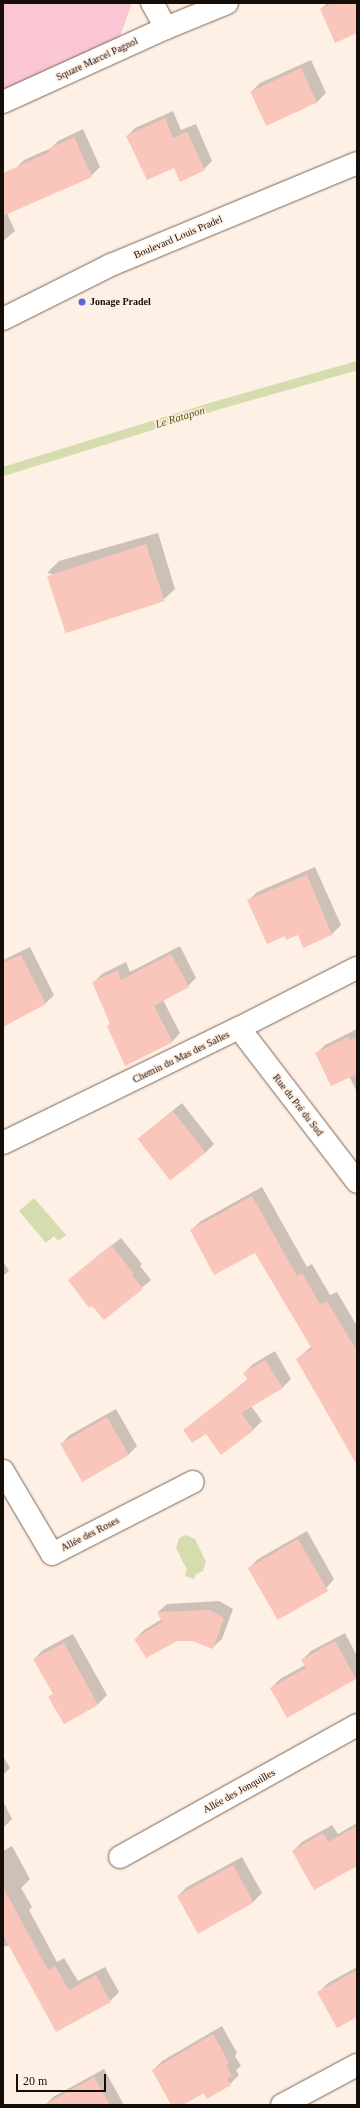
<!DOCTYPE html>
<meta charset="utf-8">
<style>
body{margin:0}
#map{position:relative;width:360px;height:2108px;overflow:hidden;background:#fff0e5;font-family:"Times New Roman",serif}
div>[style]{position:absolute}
.green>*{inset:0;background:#fac6d3}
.water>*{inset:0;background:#d5ddae}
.shadow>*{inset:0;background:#0003}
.stream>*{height:9px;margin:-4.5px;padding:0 4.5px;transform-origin:4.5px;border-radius:4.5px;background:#d5ddae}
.building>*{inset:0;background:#fac5bb;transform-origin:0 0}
.roads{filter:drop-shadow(0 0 1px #796454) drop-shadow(0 0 1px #796454)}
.street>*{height:22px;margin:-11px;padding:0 11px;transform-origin:11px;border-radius:11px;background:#fff}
.dots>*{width:11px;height:11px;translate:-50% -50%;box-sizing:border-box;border:2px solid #fff0e5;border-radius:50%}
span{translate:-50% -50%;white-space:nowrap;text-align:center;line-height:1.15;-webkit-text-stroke:3px #fff0e5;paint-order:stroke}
.street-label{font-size:10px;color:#150d07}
.poi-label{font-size:10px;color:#150d07;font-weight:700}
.left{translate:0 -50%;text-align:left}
.water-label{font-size:11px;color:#4d5409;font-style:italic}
.frame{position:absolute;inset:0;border:4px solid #150d07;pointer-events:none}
.scale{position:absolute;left:16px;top:2074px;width:90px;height:18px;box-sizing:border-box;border:2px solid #150d07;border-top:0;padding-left:5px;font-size:12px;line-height:14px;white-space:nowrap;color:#150d07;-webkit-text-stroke:3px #fff0e5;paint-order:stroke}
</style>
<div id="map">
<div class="green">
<i style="clip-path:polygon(3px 3px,132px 3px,119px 39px,3px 91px)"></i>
</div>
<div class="water">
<i style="clip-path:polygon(34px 1198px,66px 1235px,58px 1241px,54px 1236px,46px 1243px,19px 1211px)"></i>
<i style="clip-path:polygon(186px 1535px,195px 1539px,206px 1562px,203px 1571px,196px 1574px,194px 1579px,185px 1576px,187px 1570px,176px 1548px,179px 1538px)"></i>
</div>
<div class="shadow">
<i style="clip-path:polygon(327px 3px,357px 3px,357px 32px,321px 9px)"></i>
<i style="clip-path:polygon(311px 60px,326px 93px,317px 102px,266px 125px,251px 92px,260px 83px)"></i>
<i style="clip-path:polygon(173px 111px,181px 130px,196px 124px,212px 161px,204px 169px,174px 167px,127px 136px,135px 128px)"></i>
<i style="clip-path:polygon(83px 129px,100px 167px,91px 176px,16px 168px,24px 160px,51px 148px,58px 141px)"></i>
<i style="clip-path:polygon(3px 205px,15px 231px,3px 241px)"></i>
<i style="clip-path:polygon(158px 533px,175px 589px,163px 600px,47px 573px,59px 561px)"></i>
<i style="clip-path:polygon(315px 867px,341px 925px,332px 934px,304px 946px,298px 934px,285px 935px,248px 901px,257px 892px)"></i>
<i style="clip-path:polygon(180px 946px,196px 978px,188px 986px,163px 1000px,180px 1033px,172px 1042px,111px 1023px,94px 982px,102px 974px,126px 962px,130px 972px)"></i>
<i style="clip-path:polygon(30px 947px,54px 995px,46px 1003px,3px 1025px,3px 960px)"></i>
<i style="clip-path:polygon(357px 1029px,357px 1092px,349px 1076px,316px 1054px,325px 1045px)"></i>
<i style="clip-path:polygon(182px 1103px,214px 1144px,205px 1153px,139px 1138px)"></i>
<i style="clip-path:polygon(262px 1187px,307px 1267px,312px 1264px,330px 1295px,337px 1292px,357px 1326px,357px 1463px,297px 1359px,312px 1346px,256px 1251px,191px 1230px,201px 1221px)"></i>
<i style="clip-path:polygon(121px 1238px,142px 1264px,140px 1266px,151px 1280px,104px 1319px,69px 1280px)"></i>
<i style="clip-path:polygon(3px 1261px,9px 1271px,3px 1276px)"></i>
<i style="clip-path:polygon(275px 1351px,291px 1379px,282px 1388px,251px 1406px,262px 1421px,253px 1430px,185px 1430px,248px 1379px,244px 1373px,253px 1364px)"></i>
<i style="clip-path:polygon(116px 1409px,137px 1446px,128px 1455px,61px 1444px,70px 1435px)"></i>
<i style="clip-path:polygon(307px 1531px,334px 1579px,322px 1593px,249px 1568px,258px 1559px)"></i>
<i style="clip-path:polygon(219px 1601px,233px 1609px,222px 1639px,212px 1648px,192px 1640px,135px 1639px,144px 1630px,162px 1619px,158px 1612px,167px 1604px)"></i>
<i style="clip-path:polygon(345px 1633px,357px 1656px,356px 1679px,271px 1688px,280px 1679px,305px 1665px,302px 1660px,311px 1651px)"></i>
<i style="clip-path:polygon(73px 1634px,107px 1695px,98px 1704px,64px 1723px,49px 1697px,54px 1693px,34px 1659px,43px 1650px)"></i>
<i style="clip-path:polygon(3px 1756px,10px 1768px,3px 1775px)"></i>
<i style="clip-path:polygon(3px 1801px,12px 1819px,3px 1828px)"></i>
<i style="clip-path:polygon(357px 1823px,357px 1865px,293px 1851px,302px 1842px,332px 1825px,338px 1834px)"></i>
<i style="clip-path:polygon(12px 1846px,30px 1879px,21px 1888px,32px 1907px,29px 1910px,57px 1962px,64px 1958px,78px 1981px,105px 1967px,119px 1992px,110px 2001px,57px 2031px,10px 1945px,3px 1947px,3px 1851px)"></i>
<i style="clip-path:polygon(242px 1857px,262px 1893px,253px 1902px,178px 1896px,187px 1887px)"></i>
<i style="clip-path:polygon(357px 1967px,357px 2016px,319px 1992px,328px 1983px)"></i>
<i style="clip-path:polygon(222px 2026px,237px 2053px,235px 2056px,241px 2066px,236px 2070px,239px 2075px,230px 2084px,205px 2092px,181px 2105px,172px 2105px,153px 2070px,162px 2061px)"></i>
<i style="clip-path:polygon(104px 2069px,124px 2105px,45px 2105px,53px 2097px)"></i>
</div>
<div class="stream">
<i style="left:3px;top:471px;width:230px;rotate:-17.2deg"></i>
<i style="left:223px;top:403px;width:139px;rotate:-15.8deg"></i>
</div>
<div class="building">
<i style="clip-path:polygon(333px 3px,357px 3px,357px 33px,335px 43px,320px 9px)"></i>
<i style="left:301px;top:68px;width:38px;height:56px;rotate:65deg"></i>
<i style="clip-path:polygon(165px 118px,173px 138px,187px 132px,205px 170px,180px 182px,174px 168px,147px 180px,126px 136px)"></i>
<i style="clip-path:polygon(74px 137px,92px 177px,3px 216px,3px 173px,50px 152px,48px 149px)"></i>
<i style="left:146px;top:544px;width:60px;height:104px;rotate:72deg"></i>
<i style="clip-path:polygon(307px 875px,332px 935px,303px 948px,298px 935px,286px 940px,285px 936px,267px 944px,247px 900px)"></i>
<i style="clip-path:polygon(171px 954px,189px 987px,154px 1006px,173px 1042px,125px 1066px,107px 1026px,110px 1024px,92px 982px,118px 970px,121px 980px)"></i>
<i style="clip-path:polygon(21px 955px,46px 1004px,3px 1027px,3px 963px)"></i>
<i style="clip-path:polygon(348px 1037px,350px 1040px,357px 1037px,357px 1074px,331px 1086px,315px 1053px)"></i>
<i style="left:173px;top:1111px;width:53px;height:45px;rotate:52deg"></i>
<i style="clip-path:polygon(252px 1196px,297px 1276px,302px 1273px,320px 1304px,327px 1301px,357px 1351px,357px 1465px,296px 1359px,312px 1349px,255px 1253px,214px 1275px,190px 1230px)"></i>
<i style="clip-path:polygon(111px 1245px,134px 1274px,132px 1275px,143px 1289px,104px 1320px,92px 1306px,89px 1308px,68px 1280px)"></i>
<i style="clip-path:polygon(265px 1360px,283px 1388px,241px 1413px,254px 1430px,221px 1455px,206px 1434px,192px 1443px,183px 1430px,248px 1380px,243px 1373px)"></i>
<i style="left:107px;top:1417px;width:44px;height:54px;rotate:60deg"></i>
<i style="left:298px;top:1539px;width:60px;height:58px;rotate:60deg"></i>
<i style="clip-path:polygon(210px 1610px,224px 1618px,213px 1649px,192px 1641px,177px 1641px,146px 1658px,134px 1639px,162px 1622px,157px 1612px)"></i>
<i style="clip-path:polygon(335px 1641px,356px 1679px,287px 1718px,270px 1688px,306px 1668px,301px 1660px)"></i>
<i style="clip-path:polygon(64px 1643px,98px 1705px,64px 1724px,48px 1697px,53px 1694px,33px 1659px)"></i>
<i style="clip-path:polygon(357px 1826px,357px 1866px,314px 1890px,292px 1851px,323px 1833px,328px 1842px)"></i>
<i style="left:233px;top:1865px;width:43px;height:64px;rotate:61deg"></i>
<i style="clip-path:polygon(3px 1887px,48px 1970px,55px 1966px,69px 1990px,96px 1975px,111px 2002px,56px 2032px,3px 1935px)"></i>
<i style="clip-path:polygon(357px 1970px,357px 2017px,337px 2028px,317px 1992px)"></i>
<i style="clip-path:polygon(213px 2034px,229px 2063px,226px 2065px,232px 2076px,227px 2079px,231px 2085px,207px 2099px,204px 2093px,183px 2105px,171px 2105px,152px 2070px)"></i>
<i style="clip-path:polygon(94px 2077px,110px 2105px,44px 2105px)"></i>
</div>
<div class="roads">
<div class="street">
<i style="left:166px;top:28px;width:66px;rotate:-22.3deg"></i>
<i style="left:3px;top:102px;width:179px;rotate:-24.4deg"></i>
<i style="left:166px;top:28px;width:29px;rotate:-119deg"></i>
<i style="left:3px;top:319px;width:121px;rotate:-26.6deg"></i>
<i style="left:111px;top:265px;width:266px;rotate:-22.5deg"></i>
<i style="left:239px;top:1028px;width:194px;rotate:52.5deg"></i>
<i style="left:3px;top:1143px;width:263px;rotate:-26deg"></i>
<i style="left:239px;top:1028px;width:132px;rotate:-27deg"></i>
<i style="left:3px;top:1471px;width:96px;rotate:59.4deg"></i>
<i style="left:52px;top:1554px;width:158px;rotate:-27.1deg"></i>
<i style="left:120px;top:1857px;width:271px;rotate:-29.1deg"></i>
<i style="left:282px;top:2105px;width:85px;rotate:-28.1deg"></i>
</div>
</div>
<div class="dots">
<i style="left:82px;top:302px;background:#5d63db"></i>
</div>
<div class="street-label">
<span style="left:97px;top:59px;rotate:-25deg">Square Marcel Pagnol</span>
<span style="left:178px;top:237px;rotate:-23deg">Boulevard Louis Pradel</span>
<span style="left:181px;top:1057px;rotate:-26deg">Chemin du Mas des Salles</span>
<span style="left:298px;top:1105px;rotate:52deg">Rue du Pré du Sud</span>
<span style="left:90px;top:1534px;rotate:-27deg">Allée des Roses</span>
<span style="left:239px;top:1791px;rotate:-29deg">Allée des Jonquilles</span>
</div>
<div class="poi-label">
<span class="left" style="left:90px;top:302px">Jonage Pradel</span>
</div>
<div class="water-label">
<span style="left:180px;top:417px;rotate:-17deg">Le Ratapon</span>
</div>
<div class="frame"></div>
<div class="scale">20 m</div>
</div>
